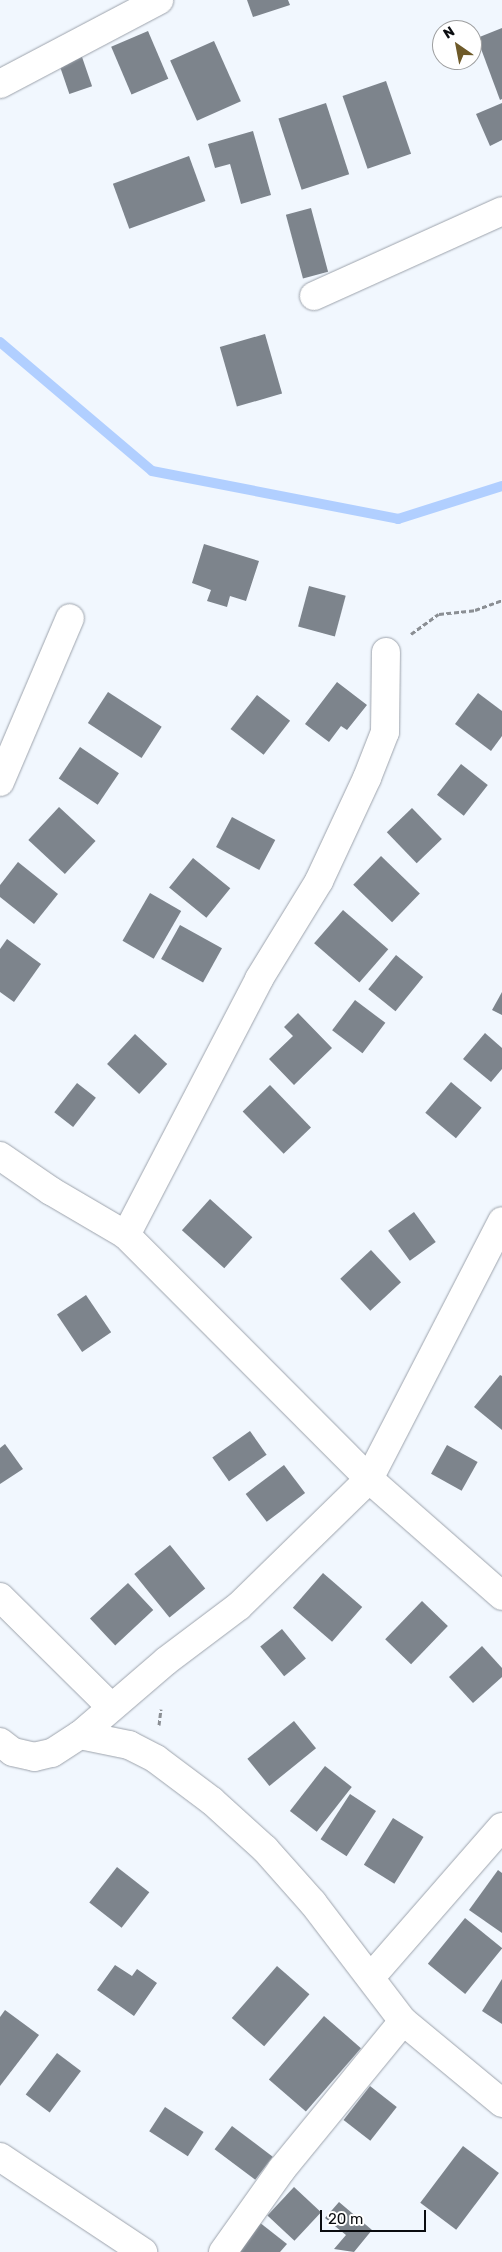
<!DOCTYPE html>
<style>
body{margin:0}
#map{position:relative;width:502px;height:2252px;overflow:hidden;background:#f1f7fe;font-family:Rubik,sans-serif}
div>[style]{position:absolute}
.stream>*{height:10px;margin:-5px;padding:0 5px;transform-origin:5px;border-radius:5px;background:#b1cfff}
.building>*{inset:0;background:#7d848c;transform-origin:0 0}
.path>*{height:3px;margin-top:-1.5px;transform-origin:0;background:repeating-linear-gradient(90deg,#8b8f94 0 5px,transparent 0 7.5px)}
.roads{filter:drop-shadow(0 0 1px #9da3ac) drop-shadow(0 0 1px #9da3ac)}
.minor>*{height:28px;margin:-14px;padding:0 14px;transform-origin:14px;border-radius:14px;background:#fff}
span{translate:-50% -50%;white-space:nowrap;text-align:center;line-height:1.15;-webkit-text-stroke:5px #fff;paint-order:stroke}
.north{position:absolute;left:432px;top:20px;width:50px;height:50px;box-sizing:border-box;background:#fff;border:1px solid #9d9e9f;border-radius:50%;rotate:327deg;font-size:14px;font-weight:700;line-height:20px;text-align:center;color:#0b0d10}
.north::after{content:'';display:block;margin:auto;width:18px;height:22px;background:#6e5a29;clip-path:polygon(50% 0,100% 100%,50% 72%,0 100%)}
.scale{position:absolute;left:320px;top:2210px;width:106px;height:22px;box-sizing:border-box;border:2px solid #0b0d10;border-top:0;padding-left:6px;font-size:15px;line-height:18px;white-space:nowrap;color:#0b0d10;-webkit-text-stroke:4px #fff;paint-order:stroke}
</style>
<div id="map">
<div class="stream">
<i style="left:0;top:342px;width:199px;rotate:40.3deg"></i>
<i style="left:152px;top:471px;width:251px;rotate:11deg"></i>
<i style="left:398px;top:519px;width:109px;rotate:-17.6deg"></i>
</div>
<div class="building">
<i style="clip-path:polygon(247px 0,288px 0,290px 5px,253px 17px)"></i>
<i style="clip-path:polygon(502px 28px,502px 99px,500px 100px,477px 38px)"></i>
<i style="left:148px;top:31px;width:52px;height:40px;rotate:67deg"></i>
<i style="left:214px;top:41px;width:66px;height:48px;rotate:66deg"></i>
<i style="left:81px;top:54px;width:34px;height:24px;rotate:71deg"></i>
<i style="left:386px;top:81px;width:77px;height:46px;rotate:71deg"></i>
<i style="left:326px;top:103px;width:75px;height:50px;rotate:72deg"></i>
<i style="clip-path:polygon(502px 103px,502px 140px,490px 146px,476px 114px)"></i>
<i style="clip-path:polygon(253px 131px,271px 195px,241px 204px,230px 164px,215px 168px,208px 144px)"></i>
<i style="left:189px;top:156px;width:48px;height:81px;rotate:70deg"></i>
<i style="left:311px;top:208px;width:66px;height:26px;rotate:75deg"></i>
<i style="left:265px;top:334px;width:62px;height:47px;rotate:74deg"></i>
<i style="clip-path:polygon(204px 544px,259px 561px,246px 601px,230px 596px,227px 607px,207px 601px,211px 590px,192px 583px)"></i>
<i style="left:309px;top:586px;width:38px;height:42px;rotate:15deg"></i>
<i style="clip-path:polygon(337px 682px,367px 705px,347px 730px,341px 726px,329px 742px,305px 724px)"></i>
<i style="left:108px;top:692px;width:64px;height:37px;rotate:33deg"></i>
<i style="clip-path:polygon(478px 693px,502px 711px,502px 736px,491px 751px,455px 724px)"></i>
<i style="left:257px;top:695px;width:42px;height:43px;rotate:38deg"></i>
<i style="left:80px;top:747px;width:47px;height:38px;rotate:34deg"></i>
<i style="left:461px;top:764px;width:34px;height:39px;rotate:38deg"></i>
<i style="left:59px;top:807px;width:50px;height:45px;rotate:43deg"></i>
<i style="left:412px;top:808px;width:43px;height:35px;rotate:46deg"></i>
<i style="left:232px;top:817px;width:49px;height:34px;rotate:28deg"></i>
<i style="left:381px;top:856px;width:54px;height:40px;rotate:44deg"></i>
<i style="left:193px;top:858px;width:48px;height:38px;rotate:39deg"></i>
<i style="clip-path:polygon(18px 862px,58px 894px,34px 924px,0 897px,0 885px)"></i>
<i style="left:150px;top:893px;width:36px;height:55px;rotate:30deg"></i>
<i style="left:343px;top:910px;width:60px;height:44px;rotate:41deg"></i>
<i style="left:180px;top:925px;width:48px;height:39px;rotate:29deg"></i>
<i style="clip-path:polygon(7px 939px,41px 964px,14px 1002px,0 992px,0 949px)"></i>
<i style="left:396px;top:955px;width:35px;height:44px;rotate:39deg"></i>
<i style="clip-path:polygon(502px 992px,502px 1015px,492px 1010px)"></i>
<i style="left:355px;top:1000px;width:38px;height:38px;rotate:37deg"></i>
<i style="clip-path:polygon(298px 1013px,332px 1048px,294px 1085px,269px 1059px,293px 1036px,284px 1027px)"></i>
<i style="clip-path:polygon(485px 1033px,502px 1048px,502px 1069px,491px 1082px,463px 1059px)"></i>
<i style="left:135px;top:1034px;width:44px;height:41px;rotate:43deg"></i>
<i style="left:451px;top:1082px;width:40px;height:40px;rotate:40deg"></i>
<i style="left:77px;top:1083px;width:24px;height:37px;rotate:38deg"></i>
<i style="left:270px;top:1085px;width:59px;height:38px;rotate:46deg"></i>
<i style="left:210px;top:1199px;width:57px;height:42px;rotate:42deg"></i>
<i style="left:414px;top:1212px;width:37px;height:32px;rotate:54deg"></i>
<i style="left:371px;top:1250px;width:44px;height:42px;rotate:47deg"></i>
<i style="left:86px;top:1295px;width:45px;height:35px;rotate:56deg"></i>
<i style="clip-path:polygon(500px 1375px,502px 1376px,502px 1430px,474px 1407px)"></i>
<i style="left:250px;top:1431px;width:29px;height:46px;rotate:55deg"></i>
<i style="clip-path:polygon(5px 1444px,23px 1469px,0 1484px,0 1448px)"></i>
<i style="left:447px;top:1445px;width:35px;height:33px;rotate:29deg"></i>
<i style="left:284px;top:1465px;width:35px;height:48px;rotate:53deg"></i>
<i style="left:170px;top:1545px;width:56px;height:46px;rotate:51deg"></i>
<i style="left:323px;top:1573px;width:52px;height:46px;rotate:41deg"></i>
<i style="left:128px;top:1583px;width:37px;height:52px;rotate:47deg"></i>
<i style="left:422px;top:1601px;width:36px;height:53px;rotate:44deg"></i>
<i style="left:282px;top:1629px;width:38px;height:28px;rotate:51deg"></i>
<i style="clip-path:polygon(482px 1646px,502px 1668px,502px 1677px,473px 1703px,449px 1677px)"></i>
<i style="left:294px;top:1721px;width:35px;height:60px;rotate:51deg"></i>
<i style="left:325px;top:1766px;width:34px;height:57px;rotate:38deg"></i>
<i style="left:350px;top:1794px;width:31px;height:54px;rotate:33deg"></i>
<i style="left:393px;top:1818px;width:36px;height:55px;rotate:32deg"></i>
<i style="left:117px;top:1867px;width:41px;height:45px;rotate:38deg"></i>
<i style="clip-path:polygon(498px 1870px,502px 1873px,502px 1933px,469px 1910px)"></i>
<i style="left:465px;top:1918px;width:48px;height:59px;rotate:39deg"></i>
<i style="clip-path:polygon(115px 1965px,132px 1976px,137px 1969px,157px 1983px,134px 2016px,97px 1990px)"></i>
<i style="left:277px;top:1966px;width:43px;height:69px;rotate:41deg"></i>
<i style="clip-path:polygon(502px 1979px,502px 2024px,482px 2011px)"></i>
<i style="clip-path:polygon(5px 2010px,39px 2035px,0 2086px,0 2017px)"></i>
<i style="left:324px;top:2016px;width:49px;height:84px;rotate:41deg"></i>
<i style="left:57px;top:2053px;width:30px;height:52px;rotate:37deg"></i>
<i style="left:370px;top:2086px;width:34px;height:43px;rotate:38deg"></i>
<i style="left:165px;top:2107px;width:46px;height:29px;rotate:33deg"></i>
<i style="left:232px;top:2126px;width:51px;height:29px;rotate:37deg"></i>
<i style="left:463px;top:2146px;width:45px;height:71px;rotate:37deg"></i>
<i style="left:294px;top:2187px;width:37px;height:39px;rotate:43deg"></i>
<i style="clip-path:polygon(339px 2202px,372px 2230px,354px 2252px,334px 2249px,346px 2235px,325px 2218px)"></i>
<i style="clip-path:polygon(259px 2222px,287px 2244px,280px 2252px,234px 2252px)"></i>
</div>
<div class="path">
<i style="left:411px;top:634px;width:34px;rotate:-36deg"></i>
<i style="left:439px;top:614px;width:36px;rotate:-6deg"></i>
<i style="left:475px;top:610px;width:29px;rotate:-20deg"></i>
<i style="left:159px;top:1725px;width:16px;rotate:-83deg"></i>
</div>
<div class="roads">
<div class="minor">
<i style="left:0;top:84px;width:180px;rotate:-27.8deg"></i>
<i style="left:314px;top:296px;width:206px;rotate:-24.3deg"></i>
<i style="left:0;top:782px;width:178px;rotate:-66.9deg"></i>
<i style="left:0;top:1156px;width:62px;rotate:34.5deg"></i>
<i style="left:51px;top:1191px;width:87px;rotate:30.4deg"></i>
<i style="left:126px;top:1235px;width:344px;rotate:45.1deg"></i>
<i style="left:369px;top:1479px;width:177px;rotate:41.3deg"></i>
<i style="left:126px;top:1235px;width:288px;rotate:-62.5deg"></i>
<i style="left:259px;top:979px;width:115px;rotate:-58.5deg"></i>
<i style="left:319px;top:881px;width:114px;rotate:-65deg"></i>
<i style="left:367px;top:778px;width:49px;rotate:-68.6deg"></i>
<i style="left:385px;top:732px;width:80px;rotate:-89.3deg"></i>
<i style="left:0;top:1597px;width:156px;rotate:44.7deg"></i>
<i style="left:80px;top:1735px;width:50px;rotate:11.5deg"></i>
<i style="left:129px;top:1745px;width:30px;rotate:27deg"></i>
<i style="left:156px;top:1759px;width:70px;rotate:36.9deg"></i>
<i style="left:212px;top:1801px;width:72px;rotate:42.2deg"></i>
<i style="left:265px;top:1849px;width:72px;rotate:48.4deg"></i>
<i style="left:313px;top:1903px;width:148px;rotate:52.7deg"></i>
<i style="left:403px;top:2021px;width:129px;rotate:39.6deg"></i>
<i style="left:0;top:1742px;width:16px;rotate:38deg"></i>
<i style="left:13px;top:1752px;width:22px;rotate:13deg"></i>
<i style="left:34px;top:1757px;width:18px;rotate:-13deg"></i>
<i style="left:52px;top:1753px;width:33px;rotate:-33deg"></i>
<i style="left:80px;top:1735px;width:113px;rotate:-40.7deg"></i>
<i style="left:166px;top:1661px;width:91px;rotate:-37deg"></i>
<i style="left:239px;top:1606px;width:182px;rotate:-44.3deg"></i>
<i style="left:369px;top:1479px;width:290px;rotate:-62.7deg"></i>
<i style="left:371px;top:1977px;width:199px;rotate:-48.9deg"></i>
<i style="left:0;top:2157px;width:172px;rotate:33.6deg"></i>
<i style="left:223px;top:2252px;width:102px;rotate:-54.6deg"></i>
<i style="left:282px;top:2169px;width:191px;rotate:-50.7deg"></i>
</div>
</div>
<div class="north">N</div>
<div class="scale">20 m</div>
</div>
